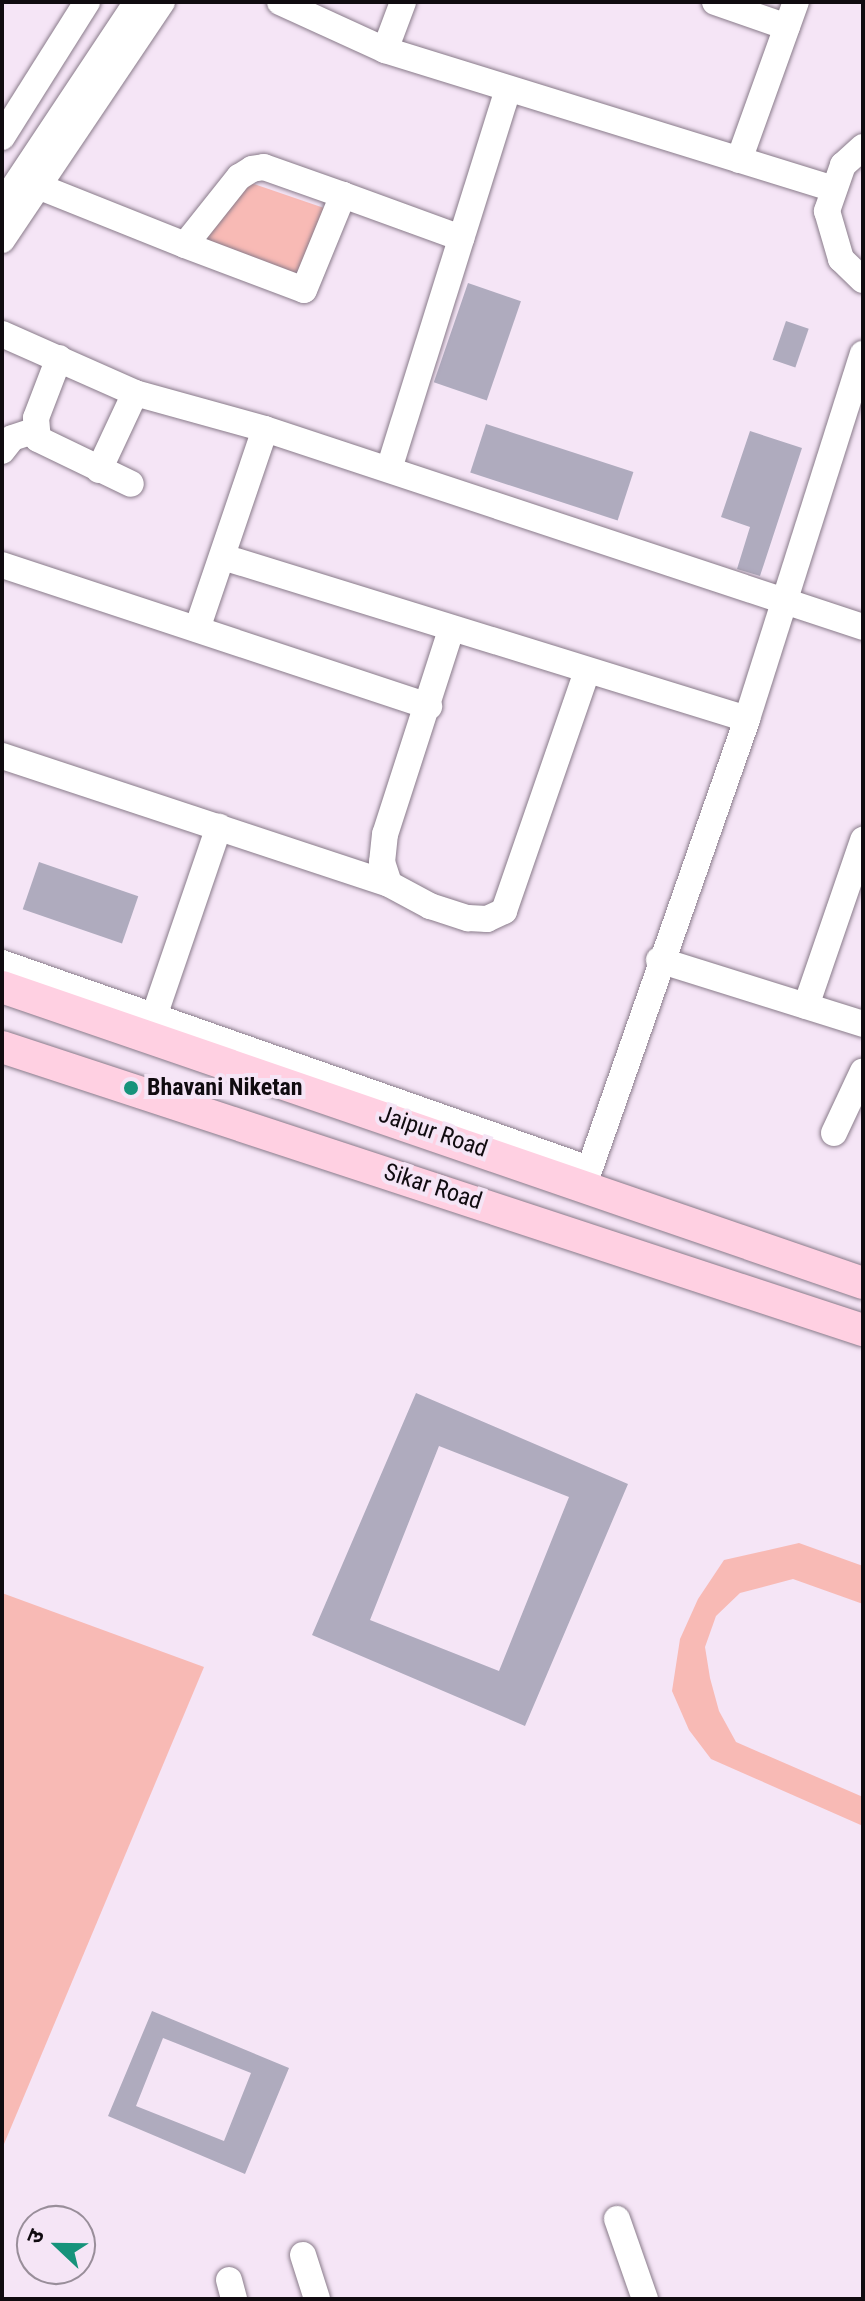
<!DOCTYPE html>
<meta charset="utf-8">
<style>
body{margin:0}
#map{position:relative;width:865px;height:2301px;overflow:hidden;background:#f5e5f6;font-family:"Roboto Condensed","Noto Sans Devanagari",sans-serif}
div>[style]{position:absolute}
.green>*{inset:0;background:#f8bab5}
.building>*{inset:0;background:#afabbe;transform-origin:0 0}
.roads{filter:drop-shadow(0 0 2px #897b8a) drop-shadow(0 0 2px #897b8a)}
.minor>*{height:26px;margin:-13px;padding:0 13px;transform-origin:13px;border-radius:13px;background:#fff}
.major>*{height:32px;margin:-16px;padding:0 16px;transform-origin:16px;border-radius:16px;background:#ffd0e2}
.dots>*{width:22px;height:22px;translate:-50% -50%;box-sizing:border-box;border:4px solid #f5e5f6;border-radius:50%}
span{translate:-50% -50%;white-space:nowrap;text-align:center;line-height:1.15;-webkit-text-stroke:8px #f5e5f6;paint-order:stroke}
.poi-label{font-size:24px;color:#100b10;font-weight:700}
.left{translate:0 -50%;text-align:left}
.street-label{font-size:24px;color:#100b10}
.frame{position:absolute;inset:0;border:4px solid #100b10;pointer-events:none}
.north{position:absolute;left:16px;top:2205px;width:80px;height:80px;box-sizing:border-box;background:#f5e5f6;border:2px solid #998e9a;border-radius:50%;rotate:292deg;font-size:22px;font-weight:700;line-height:32px;text-align:center;color:#100b10}
.north::after{content:'';display:block;margin:auto;width:28px;height:36px;background:#16937b;clip-path:polygon(50% 0,100% 100%,50% 72%,0 100%)}
</style>
<div id="map">
<div class="green">
<i style="clip-path:polygon(248px 182px,327px 209px,297px 286px,204px 242px)"></i>
<i style="clip-path:polygon(799px 1543px,863px 1566px,863px 1604px,793px 1579px,740px 1593px,716px 1616px,705px 1647px,710px 1678px,719px 1711px,736px 1742px,863px 1797px,863px 1826px,711px 1759px,689px 1730px,672px 1691px,680px 1639px,698px 1599px,724px 1560px)"></i>
<i style="clip-path:polygon(2px 1593px,204px 1667px,4px 2144px,2px 2143px)"></i>
</div>
<div class="building">
<i style="left:468px;top:283px;width:56px;height:105px;rotate:19deg"></i>
<i style="left:786px;top:321px;width:24px;height:41px;rotate:19deg"></i>
<i style="left:486px;top:424px;width:155px;height:51px;rotate:18deg"></i>
<i style="clip-path:polygon(750px 431px,802px 448px,760px 576px,737px 569px,750px 527px,721px 517px)"></i>
<i style="left:39px;top:862px;width:105px;height:50px;rotate:19deg"></i>
<i style="clip-path:polygon(evenodd,416px 1393px,628px 1484px,525px 1726px,312px 1635px,416px 1393px,439px 1446px,569px 1497px,499px 1671px,370px 1620px,439px 1446px)"></i>
<i style="clip-path:polygon(evenodd,152px 2011px,289px 2068px,245px 2174px,108px 2116px,152px 2011px,163px 2038px,251px 2073px,224px 2141px,136px 2106px,163px 2038px)"></i>
</div>
<div class="roads">
<div class="minor">
<i style="left:280px;top:2px;width:115px;rotate:24.6deg"></i>
<i style="left:385px;top:50px;width:467px;rotate:17.2deg"></i>
<i style="left:715px;top:2px;width:76px;rotate:19.1deg"></i>
<i style="left:385px;top:50px;width:51px;rotate:-69.4deg"></i>
<i style="left:2px;top:137px;width:160px;rotate:-57.8deg"></i>
<i style="left:863px;top:147px;width:27px;rotate:138deg"></i>
<i style="left:843px;top:165px;width:49px;rotate:109.2deg"></i>
<i style="left:827px;top:211px;width:50px;rotate:73.7deg"></i>
<i style="left:841px;top:259px;width:30px;rotate:44deg"></i>
<i style="left:739px;top:160px;width:168px;rotate:-70.2deg"></i>
<i style="left:40px;top:187px;width:156px;rotate:21.8deg"></i>
<i style="left:343px;top:195px;width:84px;rotate:-160.5deg"></i>
<i style="left:264px;top:167px;width:12px;rotate:171deg"></i>
<i style="left:252px;top:169px;width:15px;rotate:148deg"></i>
<i style="left:239px;top:177px;width:87px;rotate:128.5deg"></i>
<i style="left:185px;top:245px;width:127px;rotate:20.7deg"></i>
<i style="left:304px;top:290px;width:103px;rotate:-67.7deg"></i>
<i style="left:343px;top:195px;width:126px;rotate:20deg"></i>
<i style="left:2px;top:205px;width:244px;rotate:-56.4deg"></i>
<i style="left:2px;top:240px;width:287px;rotate:-56.1deg"></i>
<i style="left:2px;top:334px;width:145px;rotate:23.9deg"></i>
<i style="left:135px;top:393px;width:135px;rotate:15.5deg"></i>
<i style="left:265px;top:429px;width:630px;rotate:18.32deg"></i>
<i style="left:59px;top:358px;width:64px;rotate:111deg"></i>
<i style="left:36px;top:418px;width:21px;rotate:85deg"></i>
<i style="left:38px;top:439px;width:103px;rotate:25.8deg"></i>
<i style="left:2px;top:451px;width:16px;rotate:-52deg"></i>
<i style="left:12px;top:438px;width:23px;rotate:-18deg"></i>
<i style="left:389px;top:469px;width:397px;rotate:-72.6deg"></i>
<i style="left:99px;top:470px;width:85px;rotate:-64.9deg"></i>
<i style="left:223px;top:557px;width:548px;rotate:17.18deg"></i>
<i style="left:2px;top:565px;width:450px;rotate:18.3deg"></i>
<i style="left:197px;top:629px;width:211px;rotate:-71.2deg"></i>
<i style="left:451px;top:630px;width:214px;rotate:107.9deg"></i>
<i style="left:385px;top:834px;width:28px;rotate:96deg"></i>
<i style="left:382px;top:862px;width:23px;rotate:72deg"></i>
<i style="left:389px;top:884px;width:47px;rotate:28.2deg"></i>
<i style="left:430px;top:906px;width:40px;rotate:18deg"></i>
<i style="left:468px;top:918px;width:19px;rotate:3deg"></i>
<i style="left:487px;top:919px;width:19px;rotate:-25deg"></i>
<i style="left:504px;top:911px;width:254px;rotate:-70.9deg"></i>
<i style="left:2px;top:756px;width:408px;rotate:18.3deg"></i>
<i style="left:659px;top:960px;width:214px;rotate:17.4deg"></i>
<i style="left:2px;top:963px;width:622px;rotate:19.34deg"></i>
<i style="left:806px;top:1006px;width:176px;rotate:-71deg"></i>
<i style="left:149px;top:1031px;width:216px;rotate:-71.1deg"></i>
<i style="left:834px;top:1133px;width:68px;rotate:-64.9deg"></i>
<i style="left:584px;top:1185px;width:494px;rotate:-70.7deg"></i>
<i style="left:747px;top:719px;width:383px;rotate:-72.4deg"></i>
<i style="left:617px;top:2219px;width:85px;rotate:70.7deg"></i>
<i style="left:303px;top:2255px;width:46px;rotate:72.3deg"></i>
<i style="left:229px;top:2280px;width:20px;rotate:75deg"></i>
</div>
<div class="major">
<i style="left:2px;top:987px;width:910px;rotate:18.97deg"></i>
<i style="left:2px;top:1047px;width:906px;rotate:18.2deg"></i>
</div>
</div>
<div class="dots">
<i style="left:131px;top:1088px;background:#16937b"></i>
</div>
<div class="poi-label">
<span class="left" style="left:147px;top:1088px">Bhavani Niketan</span>
</div>
<div class="street-label">
<span style="left:433px;top:1132px;rotate:19deg">Jaipur Road</span>
<span style="left:433px;top:1187px;rotate:18deg">Sikar Road</span>
</div>
<div class="frame"></div>
<div class="north">उ</div>
</div>
